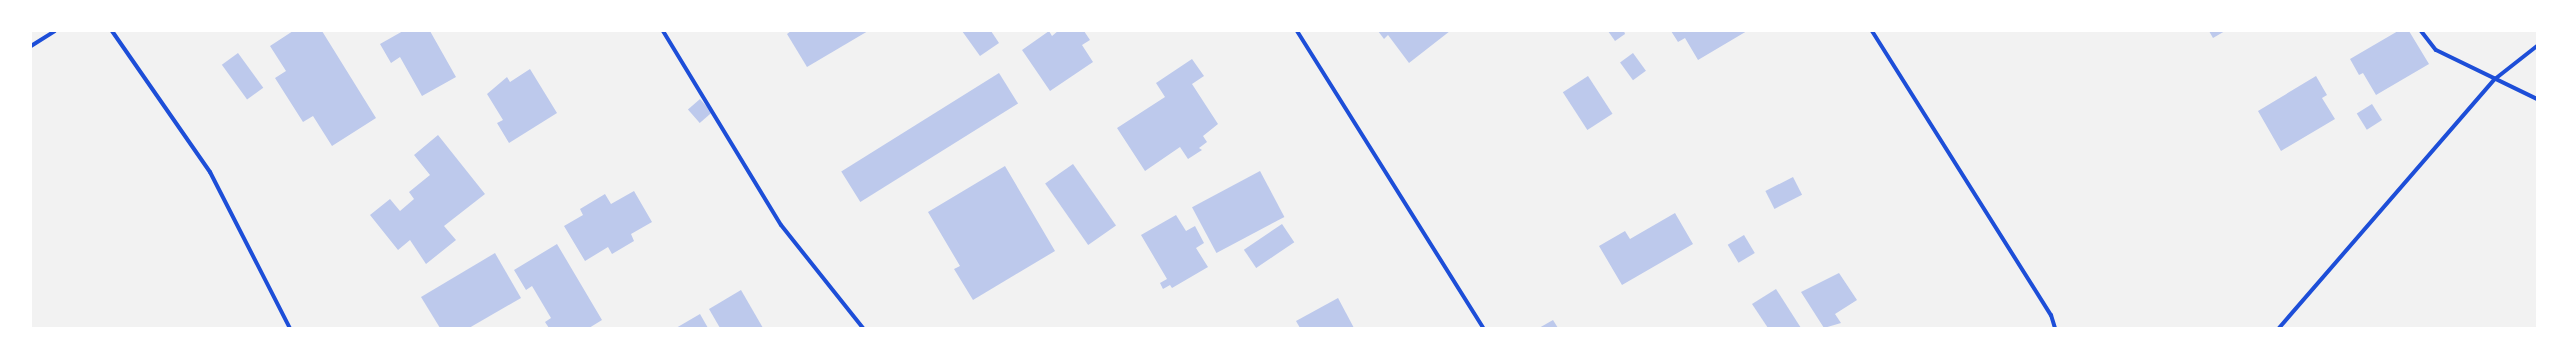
<!DOCTYPE html>
<style>
body{margin:0}
#map{position:relative;width:2568px;height:359px;overflow:hidden;background:#f2f2f2;font-family:Ubuntu,sans-serif}
div>[style]{position:absolute}
.building>*{inset:0;background:#bdc9ec;transform-origin:0 0}
.minor>*{height:4px;margin:-2px;padding:0 2px;transform-origin:2px;border-radius:2px;background:#1d4ed8}
span{translate:-50% -50%;white-space:nowrap;text-align:center;line-height:1.15;-webkit-text-stroke:3px #fff;paint-order:stroke}
.frame{position:absolute;inset:0;border:32px solid #fff;pointer-events:none}
</style>
<div id="map">
<div class="building">
<i style="clip-path:polygon(293px 31px,322px 31px,376px 118px,332px 146px,313px 116px,303px 122px,275px 78px,286px 71px,270px 46px)"></i>
<i style="clip-path:polygon(403px 31px,430px 31px,456px 77px,422px 96px,400px 57px,391px 63px,380px 44px)"></i>
<i style="clip-path:polygon(791px 31px,868px 31px,807px 67px,787px 34px)"></i>
<i style="clip-path:polygon(962px 31px,991px 31px,999px 43px,980px 56px)"></i>
<i style="clip-path:polygon(1049px 31px,1052px 36px,1058px 31px,1084px 31px,1090px 40px,1082px 45px,1093px 62px,1050px 91px,1022px 50px)"></i>
<i style="clip-path:polygon(1378px 31px,1450px 31px,1409px 63px,1388px 35px,1384px 39px)"></i>
<i style="clip-path:polygon(1608px 31px,1624px 31px,1625px 34px,1615px 41px)"></i>
<i style="clip-path:polygon(1671px 31px,1747px 31px,1698px 60px,1685px 38px,1678px 42px)"></i>
<i style="clip-path:polygon(2209px 31px,2225px 31px,2213px 38px)"></i>
<i style="clip-path:polygon(2398px 31px,2409px 31px,2429px 64px,2376px 95px,2363px 73px,2359px 75px,2350px 59px)"></i>
<i style="left:238px;top:53px;width:43px;height:20px;rotate:54deg"></i>
<i style="left:1633px;top:53px;width:22px;height:16px;rotate:54deg"></i>
<i style="clip-path:polygon(1192px 59px,1204px 76px,1192px 84px,1218px 124px,1203px 136px,1207px 142px,1199px 148px,1202px 150px,1188px 159px,1180px 147px,1145px 171px,1117px 128px,1165px 97px,1156px 83px)"></i>
<i style="clip-path:polygon(530px 69px,557px 113px,509px 143px,497px 123px,503px 120px,487px 94px,507px 77px,510px 82px)"></i>
<i style="left:999px;top:73px;width:36px;height:186px;rotate:58deg"></i>
<i style="left:1588px;top:76px;width:45px;height:30px;rotate:57deg"></i>
<i style="clip-path:polygon(2316px 76px,2327px 95px,2322px 98px,2335px 119px,2281px 151px,2258px 111px)"></i>
<i style="left:700px;top:99px;width:18px;height:16px;rotate:49deg"></i>
<i style="left:2372px;top:104px;width:19px;height:18px;rotate:58deg"></i>
<i style="clip-path:polygon(438px 135px,485px 194px,444px 226px,456px 240px,426px 264px,410px 240px,398px 250px,370px 215px,390px 199px,400px 211px,414px 199px,409px 192px,430px 175px,414px 155px)"></i>
<i style="left:1073px;top:164px;width:75px;height:34px;rotate:55deg"></i>
<i style="clip-path:polygon(1005px 166px,1055px 251px,973px 300px,954px 269px,960px 266px,928px 212px)"></i>
<i style="left:1260px;top:171px;width:52px;height:77px;rotate:62deg"></i>
<i style="left:1793px;top:177px;width:20px;height:31px;rotate:63deg"></i>
<i style="clip-path:polygon(634px 191px,652px 222px,631px 234px,634px 241px,612px 254px,608px 247px,585px 261px,564px 226px,583px 215px,580px 209px,605px 194px,611px 204px)"></i>
<i style="clip-path:polygon(1675px 213px,1693px 244px,1622px 285px,1599px 246px,1625px 231px,1630px 239px)"></i>
<i style="clip-path:polygon(1176px 215px,1186px 231px,1195px 226px,1204px 243px,1196px 248px,1208px 267px,1172px 288px,1170px 285px,1163px 289px,1160px 283px,1167px 279px,1141px 235px)"></i>
<i style="left:1282px;top:224px;width:22px;height:46px;rotate:56deg"></i>
<i style="left:1744px;top:235px;width:21px;height:19px;rotate:59deg"></i>
<i style="clip-path:polygon(557px 244px,602px 320px,589px 328px,549px 328px,545px 322px,551px 318px,532px 286px,526px 290px,514px 270px)"></i>
<i style="clip-path:polygon(495px 253px,521px 298px,469px 328px,440px 328px,421px 297px)"></i>
<i style="clip-path:polygon(1839px 273px,1857px 300px,1835px 314px,1841px 323px,1824px 328px,1801px 292px)"></i>
<i style="clip-path:polygon(1776px 289px,1801px 328px,1768px 328px,1752px 304px)"></i>
<i style="clip-path:polygon(741px 290px,763px 328px,720px 328px,709px 309px)"></i>
<i style="clip-path:polygon(1338px 298px,1354px 328px,1300px 328px,1296px 321px)"></i>
<i style="clip-path:polygon(700px 314px,708px 328px,676px 328px)"></i>
<i style="clip-path:polygon(1553px 320px,1558px 328px,1539px 328px)"></i>
</div>
<div class="minor">
<i style="left:112px;top:31px;width:172px;rotate:55.2deg"></i>
<i style="left:210px;top:172px;width:175px;rotate:62.9deg"></i>
<i style="left:663px;top:31px;width:227px;rotate:58.7deg"></i>
<i style="left:781px;top:225px;width:132px;rotate:51.5deg"></i>
<i style="left:1297px;top:31px;width:350px;rotate:57.9deg"></i>
<i style="left:1872px;top:31px;width:336px;rotate:57.8deg"></i>
<i style="left:2051px;top:315px;width:14px;rotate:73deg"></i>
<i style="left:2421px;top:31px;width:24px;rotate:52deg"></i>
<i style="left:2436px;top:50px;width:112px;rotate:25.9deg"></i>
<i style="left:31px;top:46px;width:28px;rotate:-32deg"></i>
<i style="left:2279px;top:328px;width:330px;rotate:-49.1deg"></i>
<i style="left:2495px;top:79px;width:53px;rotate:-38.2deg"></i>
</div>
<div class="frame"></div>
</div>
